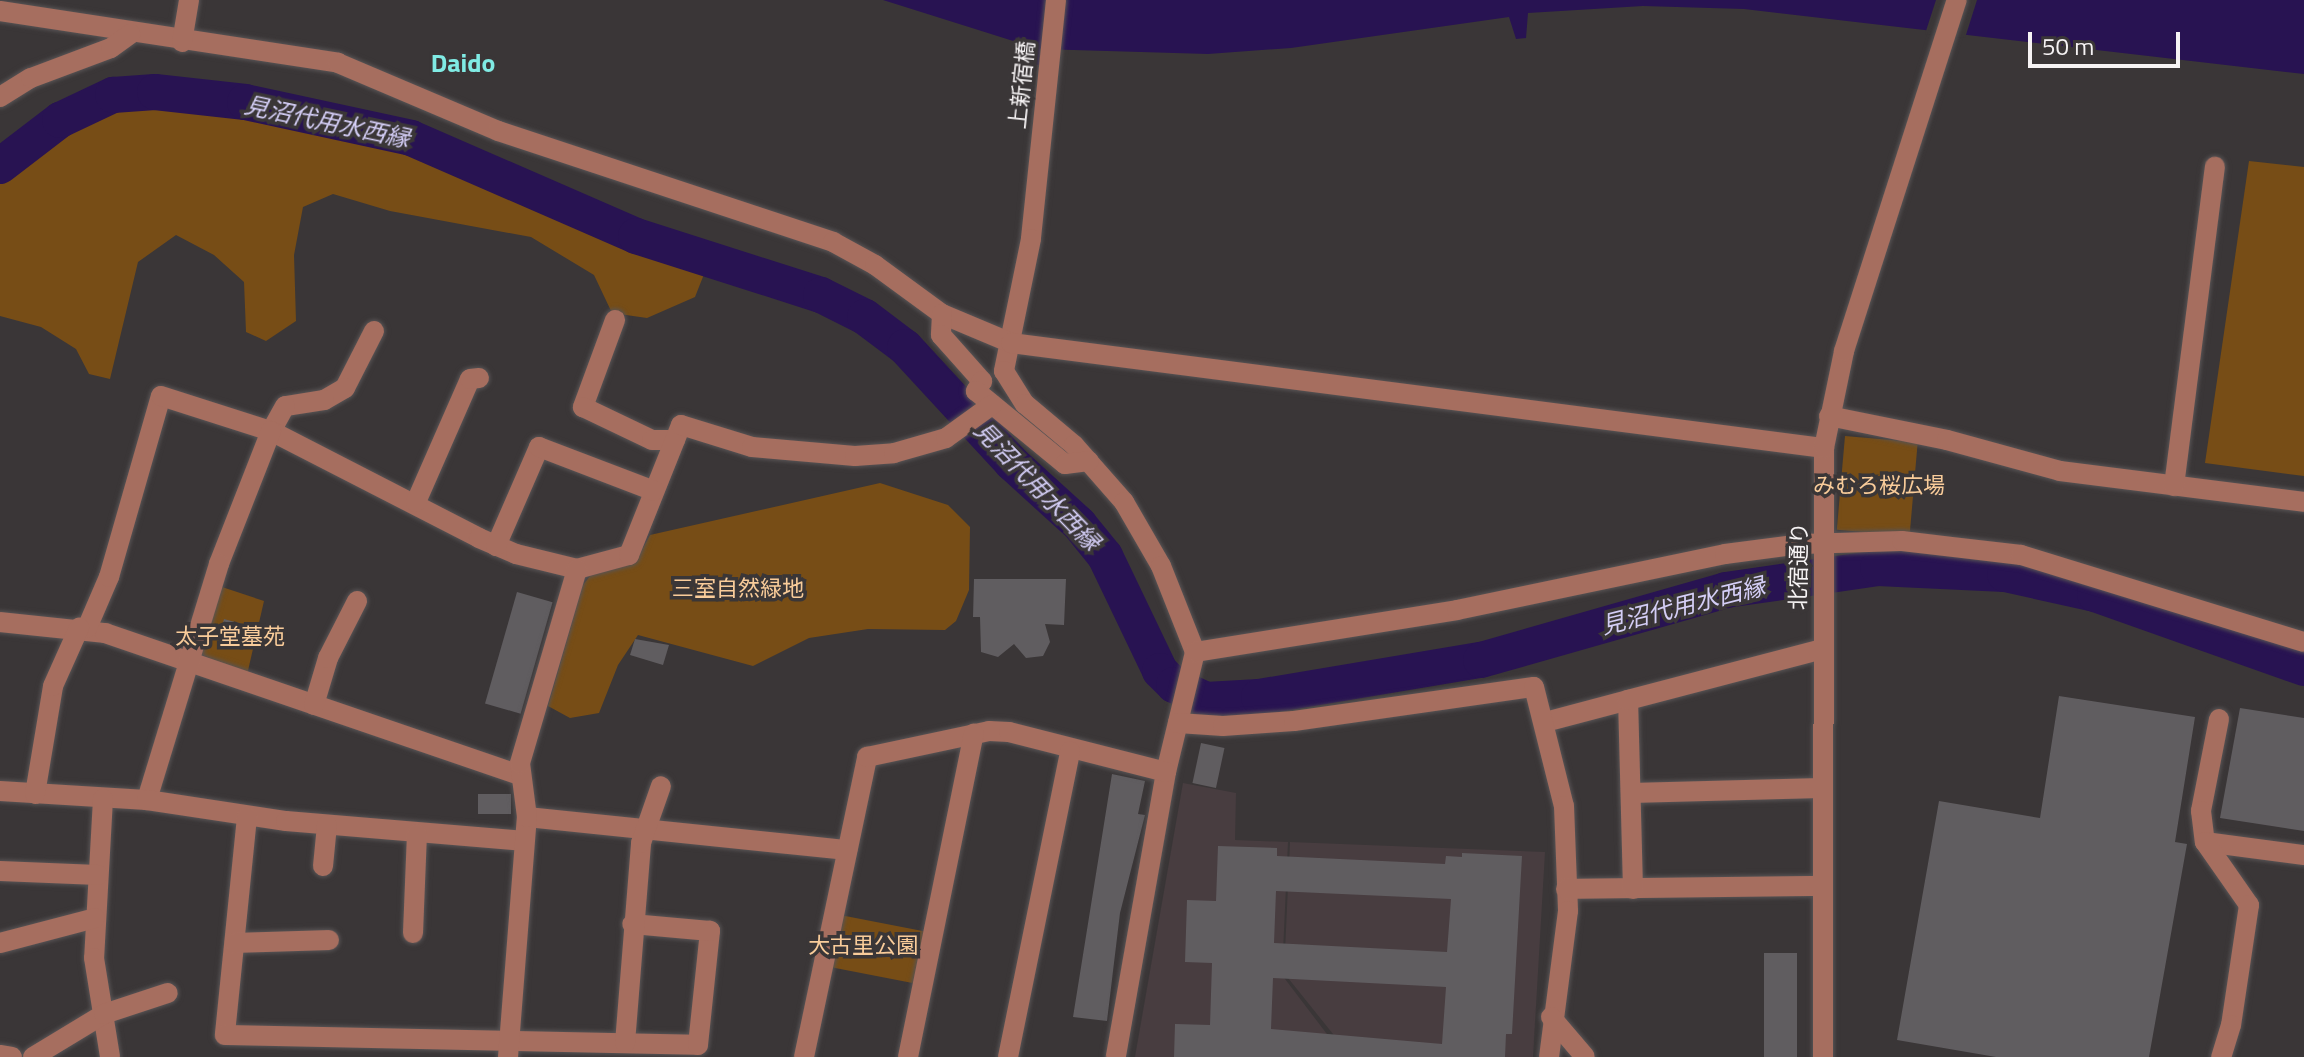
<!DOCTYPE html>
<meta charset="utf-8">
<style>
body{margin:0}
#map{position:relative;width:2304px;height:1057px;overflow:hidden;background:#3a3637;font-family:"Titillium Web","Noto Sans JP",sans-serif}
div>[style]{position:absolute}
.built>*{inset:0;background:#483d40}
.green>*{inset:0;background:#774d16;transform-origin:0 0}
.water>*{inset:0;background:#281352}
.pier>*{inset:0;background:#3a3637}
.river>*{height:36px;margin:-18px;padding:0 18px;transform-origin:18px;border-radius:18px;background:#281352}
.building>*{inset:0;background:#605d60;transform-origin:0 0}
.roads{filter:drop-shadow(0 0 2px #585455) drop-shadow(0 0 2px #585455)}
.minor>*{height:20px;margin:-10px;padding:0 10px;transform-origin:10px;border-radius:10px;background:#a66e5f}
span{translate:-50% -50%;white-space:nowrap;text-align:center;line-height:1.15;-webkit-text-stroke:7px #3a3637;paint-order:stroke}
.street-label{font-size:22px;color:#f6f3f4}
.park-label{font-size:22px;color:#f9cc9a}
.water-label{font-size:24px;color:#d4cef6;font-style:italic}
.quarter-label{font-size:26px;color:#80ebe4;font-weight:700}
.scale{position:absolute;left:2028px;top:32px;width:152px;height:36px;box-sizing:border-box;border:4px solid #f6f3f4;border-top:0;padding-left:10px;font-size:24px;line-height:28px;white-space:nowrap;color:#f6f3f4;-webkit-text-stroke:6px #3a3637;paint-order:stroke}
</style>
<div id="map">
<div class="built">
<i style="clip-path:polygon(1183px 783px,1236px 793px,1235px 840px,1288px 842px,1282px 975px,1333px 1042px,1332px 1057px,1135px 1057px)"></i>
<i style="clip-path:polygon(1290px 842px,1545px 852px,1533px 1057px,1336px 1057px,1337px 1039px,1284px 973px)"></i>
</div>
<div class="green">
<i style="clip-path:polygon(146px 104px,189px 105px,370px 133px,638px 218px,712px 254px,695px 297px,647px 318px,612px 313px,594px 275px,531px 237px,390px 211px,333px 194px,303px 207px,294px 255px,296px 321px,266px 341px,246px 332px,244px 282px,214px 255px,176px 235px,138px 262px,110px 379px,89px 374px,76px 349px,41px 327px,0 316px,0 163px,38px 151px,102px 109px)"></i>
<i style="clip-path:polygon(2249px 161px,2304px 167px,2304px 476px,2205px 463px)"></i>
<i style="left:1845px;top:436px;width:73px;height:94px;rotate:5deg"></i>
<i style="clip-path:polygon(880px 483px,948px 505px,970px 527px,969px 590px,956px 621px,945px 630px,868px 629px,809px 638px,753px 666px,638px 635px,618px 665px,599px 713px,570px 718px,548px 706px,583px 585px,590px 576px,635px 563px,650px 535px)"></i>
<i style="clip-path:polygon(219px 586px,264px 601px,247px 675px,198px 653px)"></i>
<i style="left:835px;top:914px;width:101px;height:53px;rotate:11deg"></i>
</div>
<div class="water">
<i style="clip-path:polygon(883px 0,2304px 0,2304px 74px,1744px 9px,1643px 6px,1528px 13px,1526px 38px,1516px 39px,1509px 17px,1291px 48px,1208px 54px,1040px 49px,1039px 65px,1032px 64px,1032px 47px)"></i>
</div>
<div class="pier">
<i style="clip-path:polygon(1936px 0,1977px 0,1965px 38px,1925px 34px)"></i>
</div>
<div class="river">
<i style="left:0;top:166px;width:76px;rotate:-37.5deg"></i>
<i style="left:60px;top:120px;width:59px;rotate:-25.3deg"></i>
<i style="left:113px;top:95px;width:42px;rotate:-4.1deg"></i>
<i style="left:155px;top:92px;width:91px;rotate:6.3deg"></i>
<i style="left:245px;top:102px;width:170px;rotate:12.2deg"></i>
<i style="left:411px;top:138px;width:245px;rotate:23.5deg"></i>
<i style="left:636px;top:236px;width:194px;rotate:17.7deg"></i>
<i style="left:821px;top:295px;width:49px;rotate:26.6deg"></i>
<i style="left:865px;top:317px;width:50px;rotate:36.9deg"></i>
<i style="left:905px;top:347px;width:158px;rotate:47.3deg"></i>
<i style="left:1012px;top:463px;width:91px;rotate:42.3deg"></i>
<i style="left:1079px;top:524px;width:41px;rotate:50.9deg"></i>
<i style="left:1105px;top:556px;width:127px;rotate:64.4deg"></i>
<i style="left:1160px;top:671px;width:20px;rotate:45deg"></i>
<i style="left:1174px;top:685px;width:35px;rotate:25deg"></i>
<i style="left:1206px;top:700px;width:53px;rotate:-3.2deg"></i>
<i style="left:1259px;top:697px;width:225px;rotate:-9.5deg"></i>
<i style="left:1481px;top:660px;width:255px;rotate:-15.9deg"></i>
<i style="left:1726px;top:590px;width:154px;rotate:-8.2deg"></i>
<i style="left:1878px;top:568px;width:127px;rotate:2.7deg"></i>
<i style="left:2005px;top:574px;width:92px;rotate:12.5deg"></i>
<i style="left:2095px;top:594px;width:222px;rotate:19.5deg"></i>
</div>
<div class="building">
<i style="clip-path:polygon(974px 579px,1066px 579px,1064px 625px,1045px 624px,1050px 642px,1043px 656px,1026px 658px,1014px 644px,998px 657px,981px 652px,980px 617px,973px 617px)"></i>
<i style="left:517px;top:592px;width:37px;height:116px;rotate:16deg"></i>
<i style="left:224px;top:619px;width:23px;height:21px;rotate:15deg"></i>
<i style="clip-path:polygon(635px 639px,669px 645px,663px 665px,630px 655px)"></i>
<i style="clip-path:polygon(2059px 696px,2195px 717px,2175px 842px,2187px 844px,2149px 1057px,1996px 1057px,1897px 1040px,1939px 801px,2040px 818px)"></i>
<i style="clip-path:polygon(2240px 708px,2304px 718px,2304px 831px,2220px 818px)"></i>
<i style="left:1201px;top:743px;width:24px;height:41px;rotate:12deg"></i>
<i style="clip-path:polygon(1112px 774px,1145px 781px,1138px 814px,1145px 815px,1120px 913px,1107px 1021px,1073px 1017px)"></i>
<i style="left:478px;top:794px;width:33px;height:20px"></i>
<i style="clip-path:polygon(evenodd,1218px 846px,1277px 848px,1277px 856px,1445px 864px,1446px 856px,1462px 857px,1462px 853px,1522px 856px,1512px 1034px,1506px 1034px,1505px 1057px,1174px 1057px,1175px 1024px,1210px 1025px,1212px 963px,1185px 962px,1187px 900px,1216px 901px,1218px 846px,1276px 891px,1451px 899px,1447px 952px,1274px 943px,1276px 891px,1218px 846px,1273px 978px,1446px 987px,1442px 1044px,1271px 1029px,1273px 978px)"></i>
<i style="left:1764px;top:953px;width:33px;height:104px"></i>
</div>
<div class="roads">
<div class="minor">
<i style="left:1056px;top:0;width:240px;rotate:96deg"></i>
<i style="left:1031px;top:239px;width:135px;rotate:101.6deg"></i>
<i style="left:1004px;top:371px;width:39px;rotate:58deg"></i>
<i style="left:1025px;top:404px;width:64px;rotate:39.9deg"></i>
<i style="left:1074px;top:445px;width:76px;rotate:48.7deg"></i>
<i style="left:1124px;top:502px;width:74px;rotate:60deg"></i>
<i style="left:1161px;top:566px;width:92px;rotate:68.4deg"></i>
<i style="left:1195px;top:652px;width:123px;rotate:103.6deg"></i>
<i style="left:1166px;top:772px;width:289px;rotate:100deg"></i>
<i style="left:0;top:11px;width:342px;rotate:8.7deg"></i>
<i style="left:338px;top:63px;width:174px;rotate:23deg"></i>
<i style="left:498px;top:131px;width:353px;rotate:18.3deg"></i>
<i style="left:833px;top:242px;width:48px;rotate:28.7deg"></i>
<i style="left:875px;top:265px;width:83px;rotate:36.2deg"></i>
<i style="left:942px;top:314px;width:75px;rotate:22.8deg"></i>
<i style="left:1011px;top:343px;width:820px;rotate:7.36deg"></i>
<i style="left:182px;top:42px;width:43px;rotate:-80.5deg"></i>
<i style="left:0;top:97px;width:36px;rotate:-32deg"></i>
<i style="left:31px;top:78px;width:85px;rotate:-20.6deg"></i>
<i style="left:111px;top:48px;width:24px;rotate:-36deg"></i>
<i style="left:942px;top:314px;width:21px;rotate:93deg"></i>
<i style="left:941px;top:335px;width:62px;rotate:48.3deg"></i>
<i style="left:982px;top:381px;width:12px;rotate:121deg"></i>
<i style="left:976px;top:391px;width:115px;rotate:39.4deg"></i>
<i style="left:1065px;top:464px;width:24px;rotate:-7deg"></i>
<i style="left:615px;top:320px;width:93px;rotate:110.2deg"></i>
<i style="left:583px;top:407px;width:76px;rotate:25.6deg"></i>
<i style="left:652px;top:440px;width:23px"></i>
<i style="left:374px;top:331px;width:64px;rotate:117deg"></i>
<i style="left:345px;top:388px;width:24px;rotate:150deg"></i>
<i style="left:324px;top:400px;width:39px;rotate:171deg"></i>
<i style="left:285px;top:406px;width:29px;rotate:119deg"></i>
<i style="left:271px;top:431px;width:234px;rotate:27.2deg"></i>
<i style="left:479px;top:538px;width:40px;rotate:23.4deg"></i>
<i style="left:516px;top:554px;width:63px;rotate:13.8deg"></i>
<i style="left:577px;top:569px;width:54px;rotate:-15.1deg"></i>
<i style="left:629px;top:555px;width:140px;rotate:-68.2deg"></i>
<i style="left:681px;top:425px;width:74px;rotate:17.2deg"></i>
<i style="left:752px;top:447px;width:103px;rotate:5deg"></i>
<i style="left:855px;top:456px;width:39px;rotate:-4deg"></i>
<i style="left:894px;top:453px;width:54px;rotate:-16.1deg"></i>
<i style="left:946px;top:438px;width:57px;rotate:-35.7deg"></i>
<i style="left:1829px;top:416px;width:120px;rotate:11.5deg"></i>
<i style="left:1947px;top:440px;width:117px;rotate:15.3deg"></i>
<i style="left:2060px;top:471px;width:246px;rotate:7.2deg"></i>
<i style="left:2174px;top:486px;width:322px;rotate:-82.7deg"></i>
<i style="left:416px;top:502px;width:134px;rotate:-66.3deg"></i>
<i style="left:470px;top:379px;width:9px;rotate:-6deg"></i>
<i style="left:496px;top:546px;width:108px;rotate:-66.5deg"></i>
<i style="left:539px;top:447px;width:123px;rotate:20.9deg"></i>
<i style="left:0;top:622px;width:106px;rotate:6deg"></i>
<i style="left:105px;top:633px;width:439px;rotate:18.9deg"></i>
<i style="left:87px;top:628px;width:56px;rotate:-66.7deg"></i>
<i style="left:109px;top:577px;width:188px;rotate:-74deg"></i>
<i style="left:161px;top:396px;width:115px;rotate:17.7deg"></i>
<i style="left:271px;top:431px;width:143px;rotate:111.4deg"></i>
<i style="left:219px;top:564px;width:247px;rotate:107deg"></i>
<i style="left:1195px;top:652px;width:265px;rotate:-9.1deg"></i>
<i style="left:1457px;top:610px;width:274px;rotate:-11.8deg"></i>
<i style="left:1725px;top:554px;width:78px;rotate:-7.4deg"></i>
<i style="left:1802px;top:544px;width:100px;rotate:-1.7deg"></i>
<i style="left:1902px;top:541px;width:120px;rotate:6.7deg"></i>
<i style="left:2021px;top:555px;width:296px;rotate:17.1deg"></i>
<i style="left:314px;top:705px;width:49px;rotate:-73.4deg"></i>
<i style="left:328px;top:658px;width:64px;rotate:-63deg"></i>
<i style="left:2219px;top:719px;width:94px;rotate:101.1deg"></i>
<i style="left:2201px;top:811px;width:31px;rotate:83deg"></i>
<i style="left:2205px;top:842px;width:100px;rotate:7.5deg"></i>
<i style="left:1545px;top:722px;width:86px;rotate:-14.8deg"></i>
<i style="left:1178px;top:723px;width:45px;rotate:3.8deg"></i>
<i style="left:1223px;top:726px;width:71px;rotate:-4deg"></i>
<i style="left:1294px;top:721px;width:242px;rotate:-8.1deg"></i>
<i style="left:1534px;top:687px;width:123px;rotate:75.9deg"></i>
<i style="left:1564px;top:806px;width:105px;rotate:87.8deg"></i>
<i style="left:1568px;top:911px;width:147px;rotate:97.4deg"></i>
<i style="left:0;top:791px;width:147px;rotate:3.5deg"></i>
<i style="left:147px;top:800px;width:141px;rotate:8.6deg"></i>
<i style="left:286px;top:821px;width:237px;rotate:4.8deg"></i>
<i style="left:1631px;top:793px;width:190px;rotate:-1.5deg"></i>
<i style="left:35px;top:794px;width:109px;rotate:-80.5deg"></i>
<i style="left:53px;top:686px;width:64px;rotate:-65.9deg"></i>
<i style="left:103px;top:799px;width:159px;rotate:93.2deg"></i>
<i style="left:94px;top:958px;width:100px;rotate:80.8deg"></i>
<i style="left:247px;top:817px;width:219px;rotate:95.8deg"></i>
<i style="left:225px;top:1035px;width:473px;rotate:1.2deg"></i>
<i style="left:698px;top:1045px;width:115px;rotate:-84deg"></i>
<i style="left:710px;top:931px;width:78px;rotate:-174.9deg"></i>
<i style="left:527px;top:817px;width:322px;rotate:5.9deg"></i>
<i style="left:2205px;top:842px;width:77px;rotate:55.1deg"></i>
<i style="left:2249px;top:905px;width:121px;rotate:98.5deg"></i>
<i style="left:2231px;top:1025px;width:34px;rotate:107deg"></i>
<i style="left:323px;top:866px;width:41px;rotate:-84.4deg"></i>
<i style="left:0;top:871px;width:98px;rotate:2.3deg"></i>
<i style="left:1566px;top:889px;width:255px;rotate:-0.7deg"></i>
<i style="left:1633px;top:889px;width:189px;rotate:-91.5deg"></i>
<i style="left:1628px;top:700px;width:201px;rotate:-14.7deg"></i>
<i style="left:413px;top:933px;width:99px;rotate:-87.7deg"></i>
<i style="left:0;top:943px;width:98px;rotate:-14.7deg"></i>
<i style="left:235px;top:943px;width:94px;rotate:-1.8deg"></i>
<i style="left:1551px;top:1017px;width:52px;rotate:49.6deg"></i>
<i style="left:625px;top:1043px;width:201px;rotate:-85.4deg"></i>
<i style="left:641px;top:843px;width:60px;rotate:-70.7deg"></i>
<i style="left:0;top:1055px;width:12px;rotate:9deg"></i>
<i style="left:33px;top:1057px;width:83px;rotate:-31.2deg"></i>
<i style="left:104px;top:1014px;width:67px;rotate:-18.2deg"></i>
<i style="left:508px;top:1057px;width:241px;rotate:-85.5deg"></i>
<i style="left:527px;top:817px;width:54px;rotate:-97.4deg"></i>
<i style="left:520px;top:763px;width:202px;rotate:-73.6deg"></i>
<i style="left:804px;top:1057px;width:307px;rotate:-78.1deg"></i>
<i style="left:867px;top:757px;width:125px;rotate:-12deg"></i>
<i style="left:989px;top:731px;width:20px;rotate:3deg"></i>
<i style="left:1009px;top:732px;width:162px;rotate:14.3deg"></i>
<i style="left:908px;top:1057px;width:330px;rotate:-78.5deg"></i>
<i style="left:1008px;top:1057px;width:312px;rotate:-78.5deg"></i>
<i style="left:1823px;top:1057px;width:609px;rotate:-89.91deg"></i>
<i style="left:1824px;top:448px;width:99px;rotate:-78.3deg"></i>
<i style="left:1844px;top:351px;width:369px;rotate:-72.2deg"></i>
</div>
</div>
<div class="street-label">
<span style="left:1022px;top:85px;rotate:-84deg">上新宿橋</span>
<span style="left:1799px;top:566px;rotate:-89deg">北宿通り</span>
</div>
<div class="park-label">
<span style="left:1879px;top:486px">みむろ桜広場</span>
<span style="left:738px;top:589px">三室自然緑地</span>
<span style="left:230px;top:637px">太子堂墓苑</span>
<span style="left:863px;top:946px">大古里公園</span>
</div>
<div class="water-label">
<span style="left:327px;top:122px;rotate:12deg">見沼代用水西縁</span>
<span style="left:1037px;top:486px;rotate:46deg">見沼代用水西縁</span>
<span style="left:1683px;top:606px;rotate:-14deg">見沼代用水西縁</span>
</div>
<div class="quarter-label">
<span style="left:463px;top:63px">Daido</span>
</div>
<div class="scale">50 m</div>
</div>
